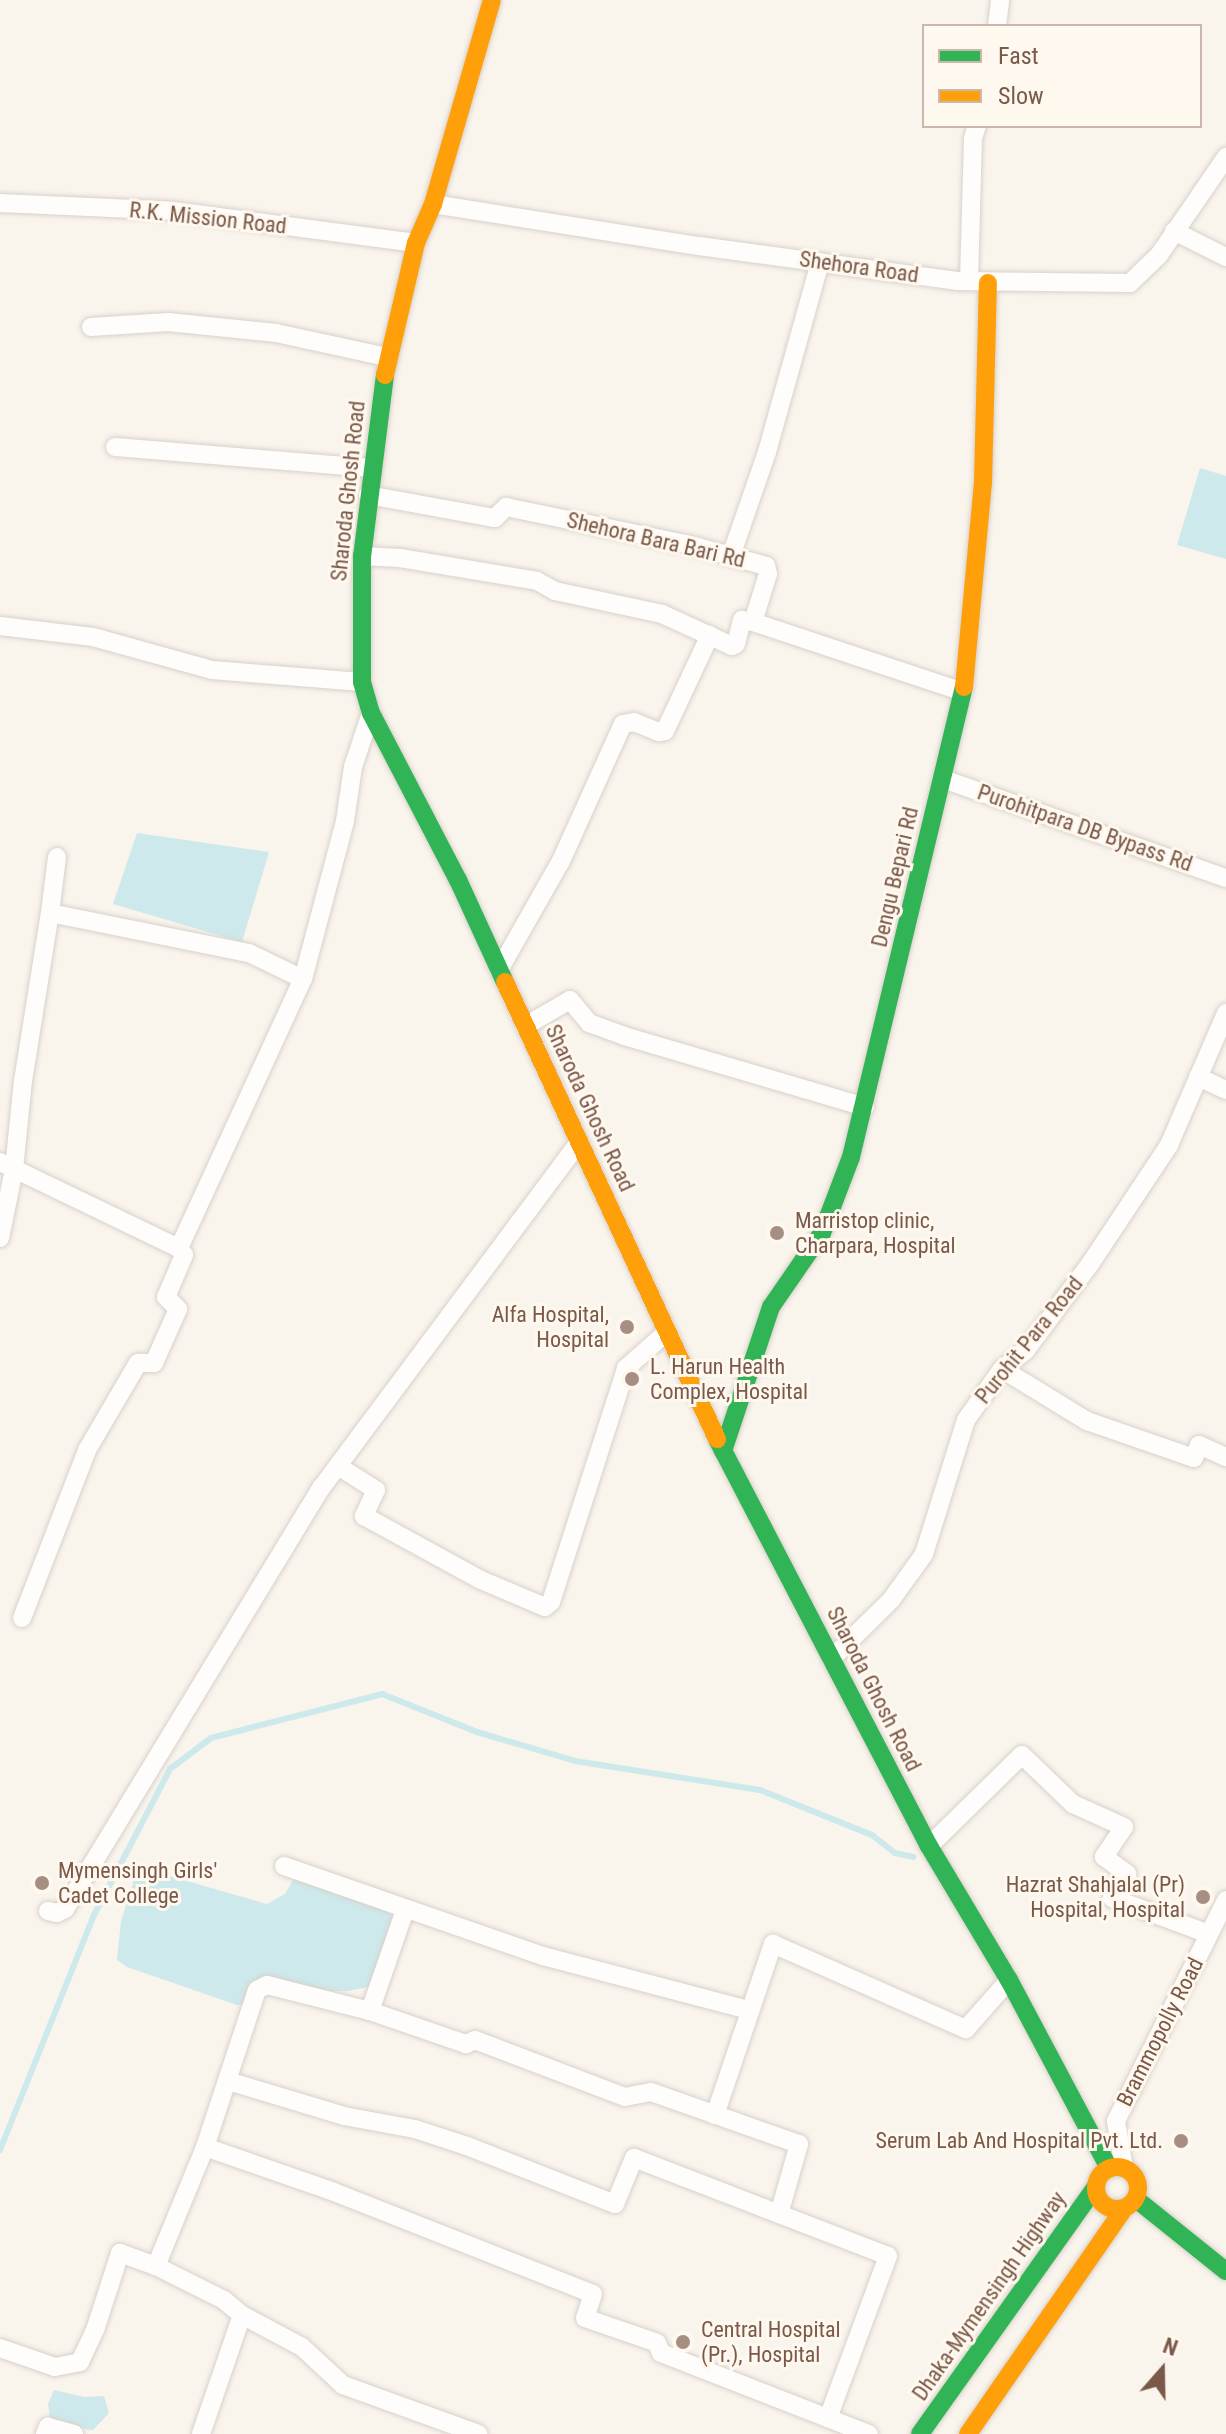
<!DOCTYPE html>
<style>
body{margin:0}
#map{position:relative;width:1226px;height:2434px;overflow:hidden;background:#f9f4ec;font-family:"Roboto Condensed",sans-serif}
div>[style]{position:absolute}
.water>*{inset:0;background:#cde9eb}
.stream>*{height:6px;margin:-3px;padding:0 3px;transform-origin:3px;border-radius:3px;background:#cde9eb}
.roads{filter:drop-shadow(0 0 2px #d8d1ca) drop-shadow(0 0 2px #d8d1ca)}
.street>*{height:18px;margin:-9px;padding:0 9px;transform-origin:9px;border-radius:9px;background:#fefdfc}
.fast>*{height:18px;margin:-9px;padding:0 9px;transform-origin:9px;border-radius:9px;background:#30b455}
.slow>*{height:18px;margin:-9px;padding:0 9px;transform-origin:9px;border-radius:9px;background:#ff9f0a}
.slow>.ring{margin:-9px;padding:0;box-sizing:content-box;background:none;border:18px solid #ff9f0a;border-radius:50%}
.dots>*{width:22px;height:22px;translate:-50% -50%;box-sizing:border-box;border:4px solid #fff8ef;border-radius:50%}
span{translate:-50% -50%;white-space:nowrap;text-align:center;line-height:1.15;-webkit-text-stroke:6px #fff8ef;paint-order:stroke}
.street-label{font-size:22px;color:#7a5949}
.poi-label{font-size:22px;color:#7a5949}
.left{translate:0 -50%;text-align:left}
.right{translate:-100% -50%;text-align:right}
.legend{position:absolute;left:922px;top:24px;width:280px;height:104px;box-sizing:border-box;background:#fff8ef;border:2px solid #cab8ad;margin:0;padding:10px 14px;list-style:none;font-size:24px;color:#7a5949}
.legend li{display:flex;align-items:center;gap:16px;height:40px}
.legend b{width:40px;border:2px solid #cab8ad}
.north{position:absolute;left:1122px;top:2330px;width:80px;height:80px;-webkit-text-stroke:6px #fff8ef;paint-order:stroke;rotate:20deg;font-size:22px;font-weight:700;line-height:32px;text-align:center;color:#7a5949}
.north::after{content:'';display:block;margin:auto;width:28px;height:36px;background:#7a5949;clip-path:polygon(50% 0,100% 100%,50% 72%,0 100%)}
</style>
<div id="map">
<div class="water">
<i style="clip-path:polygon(1200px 468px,1226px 476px,1226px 559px,1177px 545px)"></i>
<i style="clip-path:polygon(137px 833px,269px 852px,242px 942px,113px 904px)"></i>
<i style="clip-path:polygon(148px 1870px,267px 1904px,285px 1894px,295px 1877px,385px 1909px,393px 1917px,375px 1980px,368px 1987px,348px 1991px,323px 1991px,267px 1980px,243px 2004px,237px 2005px,127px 1967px,117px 1960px,121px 1921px,134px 1880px)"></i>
<i style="clip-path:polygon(54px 2390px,84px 2397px,104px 2396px,109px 2413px,93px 2430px,55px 2425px,50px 2418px,48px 2404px)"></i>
</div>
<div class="stream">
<i style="left:0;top:2150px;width:251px;rotate:-68.2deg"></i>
<i style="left:93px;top:1917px;width:167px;rotate:-62.5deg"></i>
<i style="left:170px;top:1769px;width:51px;rotate:-37.1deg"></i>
<i style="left:211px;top:1738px;width:177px;rotate:-14.4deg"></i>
<i style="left:382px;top:1694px;width:102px;rotate:21.8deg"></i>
<i style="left:477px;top:1732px;width:102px;rotate:16.5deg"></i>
<i style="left:575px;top:1761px;width:187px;rotate:8.9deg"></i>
<i style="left:760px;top:1790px;width:121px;rotate:21.9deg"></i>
<i style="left:872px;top:1835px;width:29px;rotate:38deg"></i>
<i style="left:895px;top:1853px;width:19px;rotate:12deg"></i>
</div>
<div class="roads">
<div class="street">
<i style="left:997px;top:26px;width:26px;rotate:-83deg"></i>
<i style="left:0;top:203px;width:173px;rotate:2.6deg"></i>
<i style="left:173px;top:211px;width:245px;rotate:7.5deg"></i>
<i style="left:433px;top:204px;width:269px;rotate:9deg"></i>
<i style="left:699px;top:246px;width:260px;rotate:7.7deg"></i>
<i style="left:957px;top:281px;width:173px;rotate:0.7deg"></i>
<i style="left:1130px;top:283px;width:40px;rotate:-44deg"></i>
<i style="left:1159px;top:255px;width:119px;rotate:-55.6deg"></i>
<i style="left:1174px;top:231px;width:58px;rotate:26.6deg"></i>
<i style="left:969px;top:281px;width:143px;rotate:-88.4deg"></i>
<i style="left:973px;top:138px;width:13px;rotate:-72deg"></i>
<i style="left:91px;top:327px;width:77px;rotate:-3.7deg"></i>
<i style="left:168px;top:322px;width:109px;rotate:5.8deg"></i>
<i style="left:276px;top:333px;width:114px;rotate:12.2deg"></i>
<i style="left:115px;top:447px;width:258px;rotate:4.7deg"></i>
<i style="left:368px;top:495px;width:129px;rotate:10.3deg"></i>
<i style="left:495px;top:518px;width:16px;rotate:-45deg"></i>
<i style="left:506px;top:507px;width:192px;rotate:11.7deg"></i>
<i style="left:694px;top:546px;width:75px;rotate:15.5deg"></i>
<i style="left:766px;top:566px;width:8px;rotate:76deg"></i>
<i style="left:768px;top:574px;width:50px;rotate:107.4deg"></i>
<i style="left:753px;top:622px;width:221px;rotate:18.4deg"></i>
<i style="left:362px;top:556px;width:38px;rotate:3deg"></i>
<i style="left:400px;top:558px;width:139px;rotate:9.5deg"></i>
<i style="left:537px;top:581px;width:21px;rotate:29deg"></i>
<i style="left:555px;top:591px;width:109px;rotate:12.1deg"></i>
<i style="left:662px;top:614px;width:77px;rotate:24.6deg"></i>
<i style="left:732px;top:646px;width:4px;rotate:-27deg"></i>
<i style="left:736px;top:644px;width:25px;rotate:-76deg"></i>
<i style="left:742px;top:620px;width:11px;rotate:10deg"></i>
<i style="left:731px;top:556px;width:110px;rotate:-70.9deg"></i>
<i style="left:767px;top:452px;width:197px;rotate:-74.4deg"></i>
<i style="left:0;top:626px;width:94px;rotate:6.7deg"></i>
<i style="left:93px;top:637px;width:123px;rotate:15.5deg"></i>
<i style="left:212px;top:670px;width:150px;rotate:4.6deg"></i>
<i style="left:943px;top:779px;width:300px;rotate:19.3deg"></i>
<i style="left:57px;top:857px;width:56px;rotate:97.1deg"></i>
<i style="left:50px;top:913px;width:203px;rotate:11.4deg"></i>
<i style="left:249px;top:953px;width:60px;rotate:25.7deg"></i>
<i style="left:499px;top:970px;width:125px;rotate:-60.4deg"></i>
<i style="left:561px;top:861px;width:150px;rotate:-65.7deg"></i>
<i style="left:623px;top:724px;width:11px;rotate:-10deg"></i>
<i style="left:634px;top:722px;width:27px;rotate:22deg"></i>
<i style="left:659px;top:732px;width:6px;rotate:-9deg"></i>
<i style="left:665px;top:731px;width:106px;rotate:-64.9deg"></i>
<i style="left:525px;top:1026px;width:52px;rotate:-30deg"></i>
<i style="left:570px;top:1000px;width:30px;rotate:50deg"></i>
<i style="left:589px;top:1023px;width:37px;rotate:20deg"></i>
<i style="left:624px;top:1036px;width:251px;rotate:16.4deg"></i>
<i style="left:1198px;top:1077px;width:31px;rotate:25deg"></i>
<i style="left:0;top:1162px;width:199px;rotate:25.7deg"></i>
<i style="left:179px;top:1248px;width:296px;rotate:-65.3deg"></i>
<i style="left:303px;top:979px;width:163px;rotate:-75.1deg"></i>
<i style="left:345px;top:821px;width:55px;rotate:-81.6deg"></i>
<i style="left:353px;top:767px;width:57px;rotate:-71.6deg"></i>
<i style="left:0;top:1238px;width:70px;rotate:-78.5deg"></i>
<i style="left:14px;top:1169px;width:88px;rotate:-84.2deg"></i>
<i style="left:23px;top:1081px;width:170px;rotate:-80.9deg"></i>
<i style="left:1002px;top:1369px;width:100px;rotate:31.5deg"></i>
<i style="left:1087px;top:1421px;width:113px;rotate:19.1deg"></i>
<i style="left:1194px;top:1458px;width:14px;rotate:-69deg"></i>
<i style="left:1199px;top:1445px;width:30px;rotate:24deg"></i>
<i style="left:338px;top:1466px;width:45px;rotate:32.3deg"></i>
<i style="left:376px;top:1490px;width:29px;rotate:115deg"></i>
<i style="left:364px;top:1516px;width:133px;rotate:28.7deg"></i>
<i style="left:481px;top:1580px;width:69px;rotate:22.9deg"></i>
<i style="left:545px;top:1607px;width:8px;rotate:-40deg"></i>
<i style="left:551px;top:1602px;width:246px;rotate:-72.2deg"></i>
<i style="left:626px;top:1368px;width:55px;rotate:-41.3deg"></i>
<i style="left:22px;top:1618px;width:180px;rotate:-68.8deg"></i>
<i style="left:87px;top:1450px;width:101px;rotate:-59.6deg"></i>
<i style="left:138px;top:1363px;width:16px"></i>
<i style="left:154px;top:1363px;width:59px;rotate:-66deg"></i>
<i style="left:178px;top:1309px;width:17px;rotate:-135deg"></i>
<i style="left:166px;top:1297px;width:46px;rotate:-66.8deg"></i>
<i style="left:184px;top:1255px;width:9px;rotate:-126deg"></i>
<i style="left:831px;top:1659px;width:84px;rotate:-44.5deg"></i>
<i style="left:891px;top:1600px;width:57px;rotate:-54.3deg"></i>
<i style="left:924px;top:1554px;width:140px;rotate:-72.6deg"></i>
<i style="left:966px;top:1420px;width:62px;rotate:-54.8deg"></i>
<i style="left:1002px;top:1369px;width:31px;rotate:-38deg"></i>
<i style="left:1026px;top:1350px;width:107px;rotate:-53.3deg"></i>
<i style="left:1090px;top:1264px;width:143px;rotate:-56.4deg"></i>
<i style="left:1169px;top:1145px;width:144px;rotate:-66.6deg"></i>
<i style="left:929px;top:1846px;width:130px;rotate:-44.4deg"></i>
<i style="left:1022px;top:1755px;width:71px;rotate:43.9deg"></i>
<i style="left:1073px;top:1804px;width:56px;rotate:24.3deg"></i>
<i style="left:1124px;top:1827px;width:36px;rotate:124deg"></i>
<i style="left:1104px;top:1857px;width:29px;rotate:36deg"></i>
<i style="left:1127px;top:1874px;width:28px;rotate:122deg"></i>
<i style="left:1112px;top:1898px;width:103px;rotate:20.4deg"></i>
<i style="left:284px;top:1866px;width:274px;rotate:19.2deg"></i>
<i style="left:543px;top:1956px;width:213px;rotate:14.7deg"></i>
<i style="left:48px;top:1911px;width:9px;rotate:13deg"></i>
<i style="left:57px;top:1913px;width:9px;rotate:-27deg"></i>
<i style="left:65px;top:1909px;width:494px;rotate:-58.7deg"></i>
<i style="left:322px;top:1487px;width:430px;rotate:-53.3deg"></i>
<i style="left:370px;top:2011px;width:107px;rotate:-70.9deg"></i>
<i style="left:228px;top:2081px;width:121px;rotate:16.8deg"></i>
<i style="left:344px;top:2116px;width:72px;rotate:10.4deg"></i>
<i style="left:415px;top:2129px;width:55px;rotate:18.1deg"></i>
<i style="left:467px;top:2146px;width:159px;rotate:21.4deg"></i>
<i style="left:615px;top:2204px;width:50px;rotate:-67.6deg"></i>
<i style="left:634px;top:2158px;width:272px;rotate:21.1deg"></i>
<i style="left:888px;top:2256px;width:173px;rotate:110.3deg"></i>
<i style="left:715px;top:2115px;width:181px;rotate:-71.3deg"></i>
<i style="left:773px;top:1944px;width:211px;rotate:23.8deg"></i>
<i style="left:966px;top:2029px;width:65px;rotate:-48.7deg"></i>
<i style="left:205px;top:2147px;width:137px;rotate:19.2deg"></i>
<i style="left:334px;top:2192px;width:278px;rotate:21.5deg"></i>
<i style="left:593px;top:2294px;width:25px;rotate:108deg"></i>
<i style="left:585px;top:2318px;width:76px;rotate:19.1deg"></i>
<i style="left:657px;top:2343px;width:11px;rotate:68deg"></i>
<i style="left:661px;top:2353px;width:223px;rotate:21.3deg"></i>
<i style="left:1124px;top:2168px;width:48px;rotate:-99.7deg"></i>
<i style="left:1116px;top:2121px;width:247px;rotate:-63.5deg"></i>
<i style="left:156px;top:2266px;width:129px;rotate:-67.6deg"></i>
<i style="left:205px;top:2147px;width:165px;rotate:-71.7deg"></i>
<i style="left:257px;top:1990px;width:11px;rotate:-27deg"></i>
<i style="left:267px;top:1985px;width:106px;rotate:14.2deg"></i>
<i style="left:370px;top:2011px;width:102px;rotate:19deg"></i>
<i style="left:466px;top:2044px;width:10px;rotate:-24deg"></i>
<i style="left:475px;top:2040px;width:160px;rotate:20.8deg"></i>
<i style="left:625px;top:2097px;width:26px;rotate:-11deg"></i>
<i style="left:651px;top:2092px;width:157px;rotate:19.4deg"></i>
<i style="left:799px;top:2144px;width:73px;rotate:105.9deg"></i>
<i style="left:0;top:2348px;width:58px;rotate:19.1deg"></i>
<i style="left:55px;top:2367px;width:25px;rotate:-11deg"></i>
<i style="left:80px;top:2362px;width:38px;rotate:-65deg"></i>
<i style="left:96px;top:2327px;width:78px;rotate:-72deg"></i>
<i style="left:120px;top:2253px;width:38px;rotate:20deg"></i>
<i style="left:156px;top:2266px;width:76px;rotate:26.6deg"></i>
<i style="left:224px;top:2300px;width:23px;rotate:40deg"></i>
<i style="left:242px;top:2315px;width:68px;rotate:28.1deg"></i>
<i style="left:302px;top:2347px;width:56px;rotate:42.8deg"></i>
<i style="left:343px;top:2385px;width:144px;rotate:19.9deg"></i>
<i style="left:45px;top:2434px;width:8px;rotate:-67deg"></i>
<i style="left:48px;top:2427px;width:27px;rotate:15deg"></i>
<i style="left:201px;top:2434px;width:126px;rotate:-71deg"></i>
</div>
<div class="fast">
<i style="left:385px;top:375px;width:182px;rotate:97.2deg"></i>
<i style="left:362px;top:556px;width:126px;rotate:90deg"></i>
<i style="left:362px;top:682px;width:32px;rotate:74deg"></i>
<i style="left:371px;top:713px;width:188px;rotate:62.5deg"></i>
<i style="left:458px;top:880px;width:112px;rotate:65.3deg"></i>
<i style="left:717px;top:1439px;width:459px;rotate:62.5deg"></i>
<i style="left:929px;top:1846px;width:156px;rotate:59.2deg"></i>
<i style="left:1009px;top:1980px;width:213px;rotate:62deg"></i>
<i style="left:723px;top:1451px;width:152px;rotate:-71.6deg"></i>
<i style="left:771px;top:1307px;width:90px;rotate:-55.4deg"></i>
<i style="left:822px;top:1233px;width:81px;rotate:-69.1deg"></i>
<i style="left:851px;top:1157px;width:483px;rotate:-76.5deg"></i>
<i style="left:1136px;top:2199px;width:115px;rotate:38.7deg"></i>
<i style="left:920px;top:2434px;width:304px;rotate:-54.6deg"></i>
</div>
<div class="slow">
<i style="left:385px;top:375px;width:136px;rotate:-76.8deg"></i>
<i style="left:416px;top:243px;width:43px;rotate:-66.4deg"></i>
<i style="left:433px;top:204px;width:212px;rotate:-73.9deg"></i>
<i style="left:964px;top:687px;width:205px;rotate:-84.7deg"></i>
<i style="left:983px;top:483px;width:200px;rotate:-88.6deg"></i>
<i style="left:505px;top:982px;width:504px;rotate:65.11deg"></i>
<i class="ring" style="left:1096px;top:2167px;width:24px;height:24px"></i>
<i style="left:968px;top:2434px;width:274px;rotate:-55.3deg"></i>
</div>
</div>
<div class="dots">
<i style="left:777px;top:1233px;background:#a68f82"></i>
<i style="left:627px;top:1327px;background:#a68f82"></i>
<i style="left:632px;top:1379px;background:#a68f82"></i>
<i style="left:42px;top:1883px;background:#a68f82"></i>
<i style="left:1203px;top:1897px;background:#a68f82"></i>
<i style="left:1181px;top:2141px;background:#a68f82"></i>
<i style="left:683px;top:2342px;background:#a68f82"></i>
</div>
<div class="street-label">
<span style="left:208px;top:218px;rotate:6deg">R.K. Mission Road</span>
<span style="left:859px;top:267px;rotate:8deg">Shehora Road</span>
<span style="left:348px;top:491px;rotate:-84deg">Sharoda Ghosh Road</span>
<span style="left:656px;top:540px;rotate:13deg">Shehora Bara Bari Rd</span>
<span style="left:1085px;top:828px;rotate:19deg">Purohitpara DB Bypass Rd</span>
<span style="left:895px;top:877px;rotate:-77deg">Dengu Bepari Rd</span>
<span style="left:590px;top:1108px;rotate:65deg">Sharoda Ghosh Road</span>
<span style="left:1029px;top:1340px;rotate:-51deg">Purohit Para Road</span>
<span style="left:874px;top:1689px;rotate:63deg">Sharoda Ghosh Road</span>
<span style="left:1160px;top:2032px;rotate:-63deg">Brammopolly Road</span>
<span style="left:989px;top:2296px;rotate:-55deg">Dhaka-Mymensingh Highway</span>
</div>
<div class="poi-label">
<span class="left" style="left:795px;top:1233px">Marristop clinic,<br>Charpara, Hospital</span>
<span class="right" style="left:609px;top:1327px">Alfa Hospital,<br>Hospital</span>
<span class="left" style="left:650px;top:1379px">L. Harun Health<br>Complex, Hospital</span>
<span class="left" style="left:58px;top:1883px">Mymensingh Girls'<br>Cadet College</span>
<span class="right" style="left:1185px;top:1897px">Hazrat Shahjalal (Pr)<br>Hospital, Hospital</span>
<span class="right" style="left:1163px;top:2141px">Serum Lab And Hospital Pvt. Ltd.</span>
<span class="left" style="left:701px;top:2342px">Central Hospital<br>(Pr.), Hospital</span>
</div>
<ul class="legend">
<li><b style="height:10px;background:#30b455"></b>Fast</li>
<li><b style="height:10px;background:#ff9f0a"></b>Slow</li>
</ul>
<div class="north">N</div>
</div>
